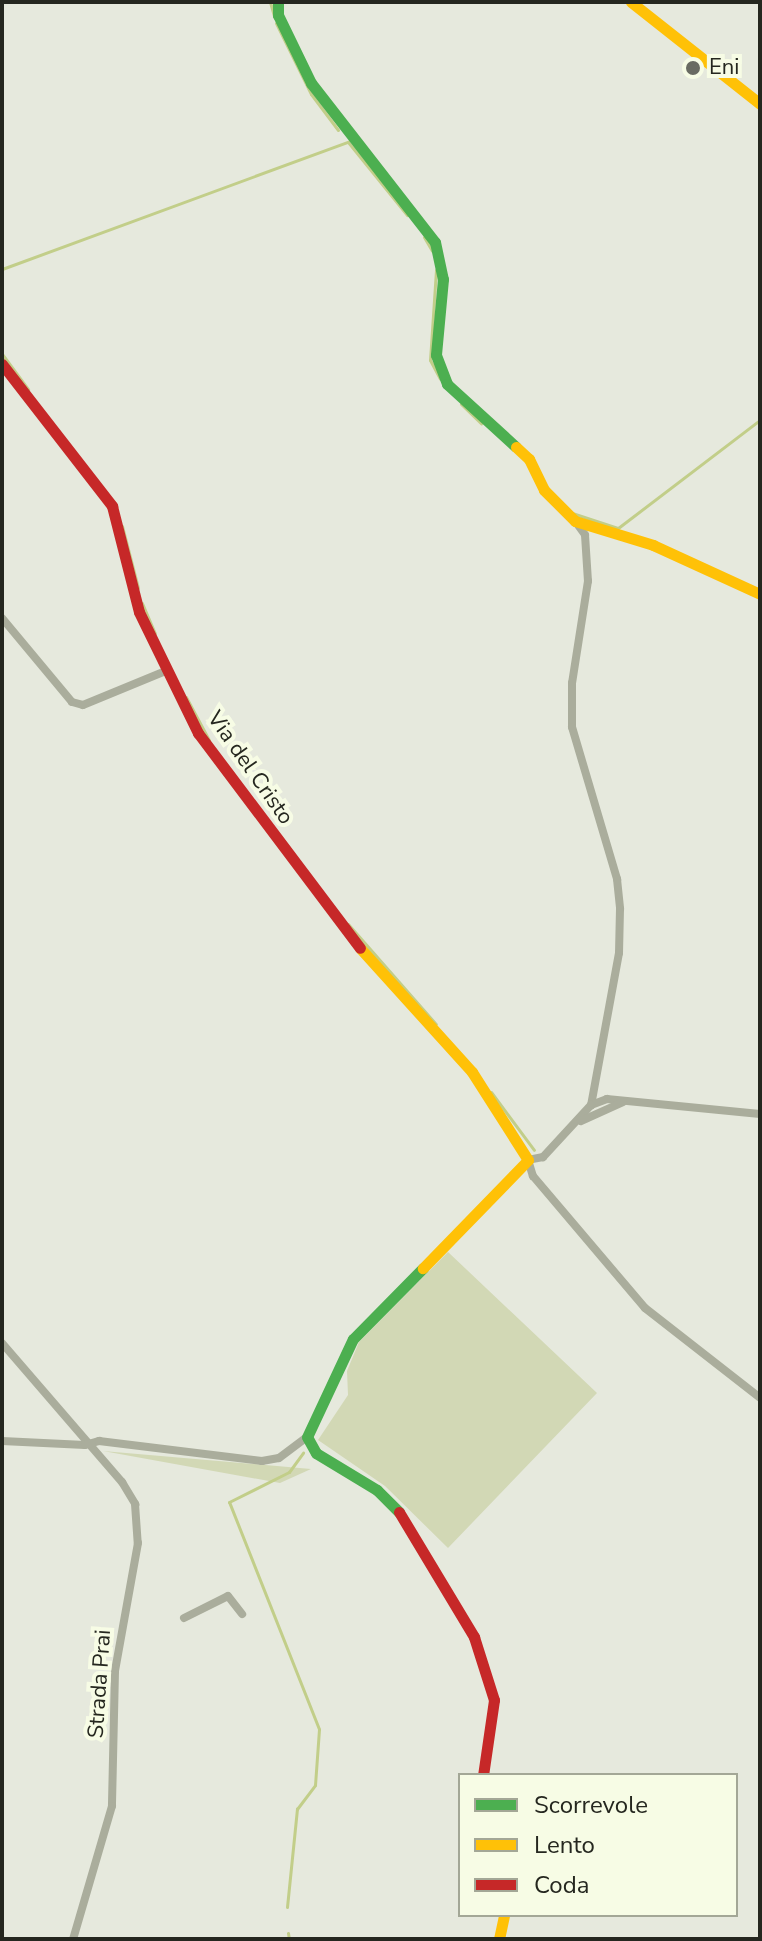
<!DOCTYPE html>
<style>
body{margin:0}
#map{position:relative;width:762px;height:1941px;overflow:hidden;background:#e6e9dd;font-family:"Nunito Sans",sans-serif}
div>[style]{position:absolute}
.green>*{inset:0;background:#d2d8b5}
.stream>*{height:3px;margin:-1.5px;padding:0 1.5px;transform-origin:1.5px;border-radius:1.5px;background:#c2ce89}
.street>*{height:8px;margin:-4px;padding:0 4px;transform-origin:4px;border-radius:4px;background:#aaad9c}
.fast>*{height:11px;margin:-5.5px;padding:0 5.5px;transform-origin:5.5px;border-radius:5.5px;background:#4caf50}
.slow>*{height:11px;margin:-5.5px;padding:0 5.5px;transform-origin:5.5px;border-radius:5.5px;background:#ffc107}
.jam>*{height:11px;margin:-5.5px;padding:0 5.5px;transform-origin:5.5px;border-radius:5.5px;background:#c62828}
.dots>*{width:22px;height:22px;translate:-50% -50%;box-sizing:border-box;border:4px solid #f7fce5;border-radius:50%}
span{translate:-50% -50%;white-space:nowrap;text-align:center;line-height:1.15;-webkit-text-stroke:8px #f7fce5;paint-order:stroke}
.poi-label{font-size:22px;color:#25271f}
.left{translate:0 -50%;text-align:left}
.street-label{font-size:22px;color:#25271f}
.frame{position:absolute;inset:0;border:4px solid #25271f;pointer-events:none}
.legend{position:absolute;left:458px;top:1773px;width:280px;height:144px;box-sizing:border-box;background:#f7fce5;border:2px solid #a3a796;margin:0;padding:10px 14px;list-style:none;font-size:24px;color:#25271f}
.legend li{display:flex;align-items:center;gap:16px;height:40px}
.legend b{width:40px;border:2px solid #a3a796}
</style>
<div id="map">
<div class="green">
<i style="clip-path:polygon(448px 1252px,597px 1393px,448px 1548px,385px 1486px,318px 1440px,348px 1395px,347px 1371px,359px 1342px)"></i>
<i style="clip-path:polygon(103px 1451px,311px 1469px,280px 1483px)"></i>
</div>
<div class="stream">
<i style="left:270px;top:2px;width:15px;rotate:74deg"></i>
<i style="left:276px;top:23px;width:79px;rotate:63.8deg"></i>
<i style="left:311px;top:94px;width:45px;rotate:53.1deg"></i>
<i style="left:424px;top:237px;width:16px;rotate:60deg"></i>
<i style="left:2px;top:269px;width:369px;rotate:-20.2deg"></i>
<i style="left:348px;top:142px;width:94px;rotate:51.1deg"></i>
<i style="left:436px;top:270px;width:90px;rotate:93.8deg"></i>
<i style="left:430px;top:360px;width:21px;rotate:62deg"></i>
<i style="left:2px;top:354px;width:44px;rotate:53.4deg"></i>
<i style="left:461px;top:404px;width:28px;rotate:44deg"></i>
<i style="left:572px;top:513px;width:48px;rotate:18.1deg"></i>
<i style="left:618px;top:528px;width:178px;rotate:-37.3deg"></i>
<i style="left:122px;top:526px;width:64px;rotate:75.5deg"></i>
<i style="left:142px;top:603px;width:33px;rotate:67deg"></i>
<i style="left:186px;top:697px;width:49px;rotate:61.9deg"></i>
<i style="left:228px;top:770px;width:100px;rotate:51.9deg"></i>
<i style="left:348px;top:924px;width:133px;rotate:48.7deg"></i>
<i style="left:491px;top:1092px;width:72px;rotate:53.4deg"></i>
<i style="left:287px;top:1907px;width:99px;rotate:-84.2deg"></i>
<i style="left:297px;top:1809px;width:30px;rotate:-53deg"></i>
<i style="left:315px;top:1785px;width:56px;rotate:-85.9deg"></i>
<i style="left:319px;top:1729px;width:244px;rotate:-111.6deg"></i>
<i style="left:229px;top:1502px;width:67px;rotate:-26.6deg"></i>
<i style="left:289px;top:1472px;width:24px;rotate:-54deg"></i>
<i style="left:288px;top:1933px;width:6px;rotate:81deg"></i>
</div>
<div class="street">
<i style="left:575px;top:521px;width:17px;rotate:54deg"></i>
<i style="left:585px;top:535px;width:46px;rotate:86.3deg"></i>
<i style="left:588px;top:581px;width:103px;rotate:98.9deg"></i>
<i style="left:572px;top:683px;width:44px;rotate:90deg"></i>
<i style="left:572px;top:727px;width:159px;rotate:73.5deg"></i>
<i style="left:617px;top:879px;width:30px;rotate:84deg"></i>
<i style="left:620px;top:909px;width:44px;rotate:91.3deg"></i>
<i style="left:619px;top:953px;width:155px;rotate:100.4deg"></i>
<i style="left:2px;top:618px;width:109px;rotate:50.2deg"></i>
<i style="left:72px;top:702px;width:11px;rotate:15deg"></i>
<i style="left:83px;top:705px;width:92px;rotate:-22.4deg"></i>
<i style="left:760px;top:1114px;width:154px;rotate:-174.4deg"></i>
<i style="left:607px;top:1099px;width:17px;rotate:159deg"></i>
<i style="left:591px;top:1105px;width:71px;rotate:132.7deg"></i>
<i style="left:543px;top:1157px;width:15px;rotate:169deg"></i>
<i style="left:528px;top:1160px;width:17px;rotate:73deg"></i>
<i style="left:533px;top:1176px;width:173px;rotate:49.7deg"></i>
<i style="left:645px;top:1308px;width:146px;rotate:38deg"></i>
<i style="left:581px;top:1121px;width:46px;rotate:-24.3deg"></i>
<i style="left:2px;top:1343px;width:184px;rotate:49.2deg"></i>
<i style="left:122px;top:1482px;width:26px;rotate:59deg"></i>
<i style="left:135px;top:1504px;width:39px;rotate:86deg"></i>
<i style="left:138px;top:1543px;width:130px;rotate:100.2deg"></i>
<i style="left:115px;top:1671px;width:135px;rotate:91.3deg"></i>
<i style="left:112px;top:1806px;width:139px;rotate:106.3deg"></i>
<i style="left:2px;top:1441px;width:83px;rotate:2.8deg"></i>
<i style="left:85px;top:1445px;width:15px;rotate:-16deg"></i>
<i style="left:99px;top:1441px;width:164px;rotate:7deg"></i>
<i style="left:262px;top:1461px;width:17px;rotate:-10deg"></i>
<i style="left:279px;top:1458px;width:35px;rotate:-37deg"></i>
<i style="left:184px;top:1618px;width:49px;rotate:-26.6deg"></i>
<i style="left:228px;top:1596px;width:23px;rotate:52deg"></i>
</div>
<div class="fast">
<i style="left:278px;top:2px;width:13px;rotate:90deg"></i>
<i style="left:278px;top:15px;width:76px;rotate:64.1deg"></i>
<i style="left:311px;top:83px;width:202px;rotate:52.1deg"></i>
<i style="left:435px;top:242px;width:38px;rotate:78deg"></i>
<i style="left:443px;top:279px;width:76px;rotate:95.3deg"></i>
<i style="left:436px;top:355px;width:31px;rotate:69deg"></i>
<i style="left:447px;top:384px;width:93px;rotate:42.4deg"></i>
<i style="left:399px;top:1512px;width:31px;rotate:-135deg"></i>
<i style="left:377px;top:1490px;width:71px;rotate:-148.8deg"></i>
<i style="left:316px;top:1453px;width:18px;rotate:-119deg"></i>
<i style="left:307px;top:1437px;width:108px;rotate:-64.9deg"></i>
<i style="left:353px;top:1339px;width:100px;rotate:-45.4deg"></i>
</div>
<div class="slow">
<i style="left:631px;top:2px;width:164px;rotate:38.3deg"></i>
<i style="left:516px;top:447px;width:18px;rotate:43deg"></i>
<i style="left:529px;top:459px;width:34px;rotate:64deg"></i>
<i style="left:544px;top:490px;width:44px;rotate:45deg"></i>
<i style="left:575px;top:521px;width:82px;rotate:17.1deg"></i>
<i style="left:653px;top:545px;width:118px;rotate:24.6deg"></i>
<i style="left:360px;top:948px;width:167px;rotate:47.9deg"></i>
<i style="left:472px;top:1072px;width:104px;rotate:57.5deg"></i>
<i style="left:528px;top:1160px;width:151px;rotate:134.2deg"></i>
<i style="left:499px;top:1939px;width:25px;rotate:-78deg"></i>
</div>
<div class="jam">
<i style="left:2px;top:364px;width:180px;rotate:52.2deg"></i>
<i style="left:112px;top:506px;width:109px;rotate:75.7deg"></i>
<i style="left:139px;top:612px;width:135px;rotate:64deg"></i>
<i style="left:198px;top:733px;width:269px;rotate:53deg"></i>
<i style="left:399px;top:1512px;width:146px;rotate:59deg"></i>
<i style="left:474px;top:1637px;width:66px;rotate:72.4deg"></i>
<i style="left:494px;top:1700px;width:76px;rotate:98.3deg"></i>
</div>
<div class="dots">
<i style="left:693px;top:68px;background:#696b62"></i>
</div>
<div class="poi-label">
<span class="left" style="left:709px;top:68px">Eni</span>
</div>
<div class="street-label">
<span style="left:250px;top:768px;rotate:55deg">Via del Cristo</span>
<span style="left:100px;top:1684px;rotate:-86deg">Strada Prai</span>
</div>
<div class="frame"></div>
<ul class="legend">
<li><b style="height:10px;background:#4caf50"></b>Scorrevole</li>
<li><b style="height:10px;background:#ffc107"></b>Lento</li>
<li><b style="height:10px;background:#c62828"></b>Coda</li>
</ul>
</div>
